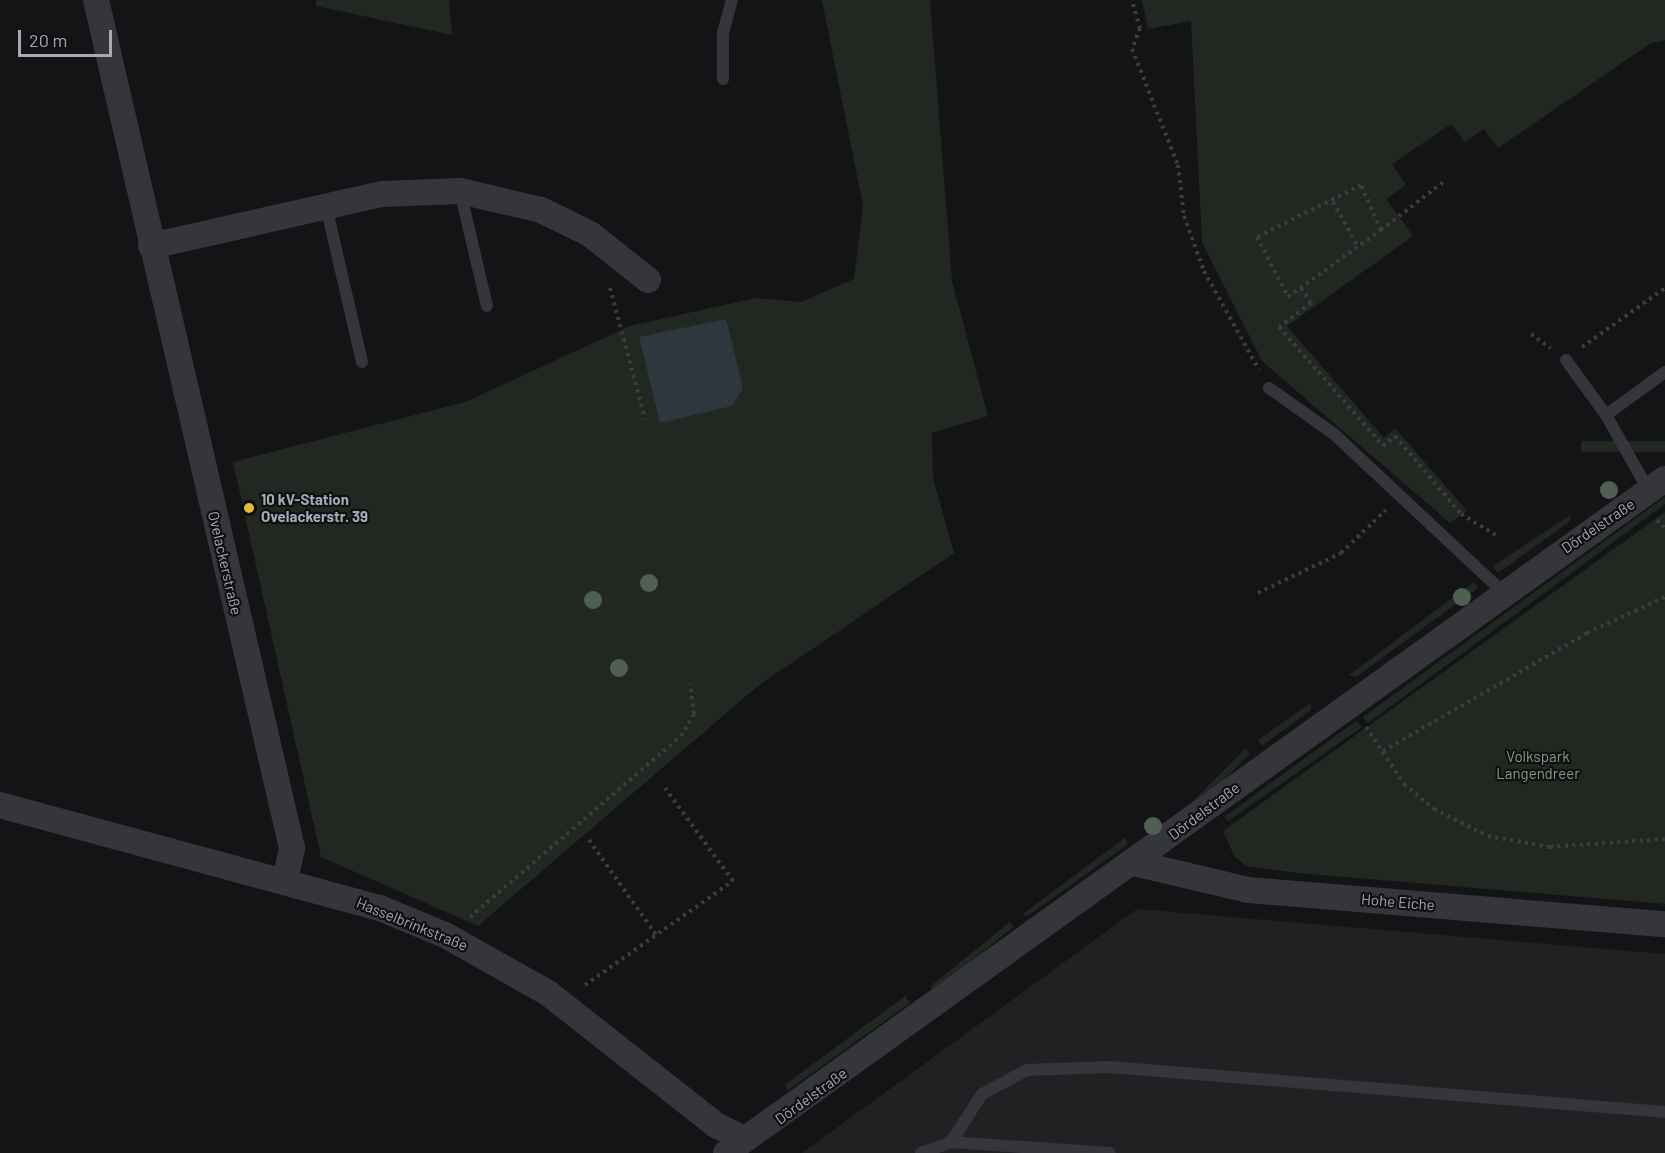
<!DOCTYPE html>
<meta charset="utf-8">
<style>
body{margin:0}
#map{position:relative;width:1665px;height:1153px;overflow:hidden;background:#141416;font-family:Barlow,sans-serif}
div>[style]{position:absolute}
.built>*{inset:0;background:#212023}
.green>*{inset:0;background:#212822;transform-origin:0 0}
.water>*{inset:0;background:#2e363e}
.path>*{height:4px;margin-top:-2px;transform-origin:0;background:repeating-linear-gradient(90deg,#3c3d42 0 3px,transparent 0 7.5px)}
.service>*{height:12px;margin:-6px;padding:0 6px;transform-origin:6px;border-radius:6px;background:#35363b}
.minor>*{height:26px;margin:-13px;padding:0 13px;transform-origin:13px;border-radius:13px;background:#35363b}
.trees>*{width:18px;height:18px;margin:-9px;border-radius:50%;background:#4f6052}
.dots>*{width:16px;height:16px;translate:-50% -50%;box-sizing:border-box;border:3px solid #0f0f11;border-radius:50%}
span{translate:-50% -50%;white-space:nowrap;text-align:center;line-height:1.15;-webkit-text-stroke:4.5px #0f0f11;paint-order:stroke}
.poi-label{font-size:15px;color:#a7aab5;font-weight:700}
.left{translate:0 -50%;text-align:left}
.street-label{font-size:15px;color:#a7aab5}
.park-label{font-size:15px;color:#7f9f83}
.scale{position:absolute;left:18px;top:30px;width:94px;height:27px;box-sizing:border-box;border:3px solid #a7aab5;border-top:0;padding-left:8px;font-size:18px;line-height:21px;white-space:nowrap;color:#a7aab5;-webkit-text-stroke:4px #0f0f11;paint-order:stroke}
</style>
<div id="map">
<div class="built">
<i style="clip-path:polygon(1137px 909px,1665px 954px,1665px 1153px,802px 1153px)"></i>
</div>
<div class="green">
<i style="clip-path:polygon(316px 0,449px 0,452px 35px,316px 6px)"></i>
<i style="clip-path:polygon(822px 0,930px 0,952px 281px,988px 416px,932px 433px,933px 478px,954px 553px,759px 685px,478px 926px,321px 857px,233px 462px,465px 402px,630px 326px,755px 298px,801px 302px,854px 279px,863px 206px)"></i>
<i style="clip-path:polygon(1142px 0,1665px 0,1665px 40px,1651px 43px,1498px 148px,1484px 129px,1465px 142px,1451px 124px,1392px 164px,1406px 185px,1386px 199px,1413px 236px,1287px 326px,1384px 438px,1395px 428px,1467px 511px,1450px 523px,1262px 361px,1202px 242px,1191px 21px,1148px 29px)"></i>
<i style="left:1665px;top:441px;width:11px;height:84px;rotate:90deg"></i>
<i style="clip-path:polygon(1665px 497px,1665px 504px,1368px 723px,1363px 717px)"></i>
<i style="clip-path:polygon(1665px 512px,1665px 904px,1297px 873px,1246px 866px,1234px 856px,1223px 831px)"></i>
<i style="clip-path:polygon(1572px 514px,1569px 522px,1498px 573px,1493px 566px)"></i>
<i style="clip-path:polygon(1474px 582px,1478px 588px,1356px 677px,1349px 675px)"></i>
<i style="clip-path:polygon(1311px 703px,1311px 710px,1262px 746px,1258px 740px)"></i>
<i style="clip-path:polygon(1356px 721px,1362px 727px,1228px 821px,1224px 817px)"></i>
<i style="left:1245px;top:749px;width:7px;height:131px;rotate:45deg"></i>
<i style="clip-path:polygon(1126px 837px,1127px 845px,1026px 917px,1023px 914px)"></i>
<i style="left:1010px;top:922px;width:6px;height:103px;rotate:51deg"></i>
<i style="clip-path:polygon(905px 996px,910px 1003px,787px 1091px,786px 1084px)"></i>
</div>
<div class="water">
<i style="clip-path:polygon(726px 319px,743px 388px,732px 406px,660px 423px,639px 337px)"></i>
</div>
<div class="path">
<i style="left:1133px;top:4px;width:25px;rotate:74deg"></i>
<i style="left:1140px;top:28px;width:22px;rotate:111deg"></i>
<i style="left:1132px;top:49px;width:125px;rotate:68.4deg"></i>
<i style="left:1178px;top:165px;width:51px;rotate:83.3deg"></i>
<i style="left:1184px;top:216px;width:59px;rotate:70deg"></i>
<i style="left:1204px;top:271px;width:113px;rotate:60.9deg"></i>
<i style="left:1333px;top:202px;width:51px;rotate:60.9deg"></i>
<i style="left:1381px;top:230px;width:49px;rotate:-114deg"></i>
<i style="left:1361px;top:185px;width:116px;rotate:153.4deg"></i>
<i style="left:1257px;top:237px;width:68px;rotate:62.7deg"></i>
<i style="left:1288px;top:297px;width:115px;rotate:-35.8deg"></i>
<i style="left:1381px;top:230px;width:82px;rotate:-37.6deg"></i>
<i style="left:610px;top:288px;width:136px;rotate:75deg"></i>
<i style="left:1301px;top:288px;width:18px;rotate:56deg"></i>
<i style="left:1311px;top:303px;width:40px;rotate:143deg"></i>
<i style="left:1279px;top:327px;width:158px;rotate:48.8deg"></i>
<i style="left:1383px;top:446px;width:16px;rotate:-40deg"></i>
<i style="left:1395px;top:436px;width:102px;rotate:49.8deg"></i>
<i style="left:1461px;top:514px;width:41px;rotate:31deg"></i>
<i style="left:1531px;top:334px;width:24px;rotate:36deg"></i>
<i style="left:1582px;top:347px;width:102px;rotate:-35.4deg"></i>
<i style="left:1657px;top:520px;width:11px;rotate:45deg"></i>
<i style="left:1258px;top:593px;width:92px;rotate:-25.7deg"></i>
<i style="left:1341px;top:553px;width:62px;rotate:-43.7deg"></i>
<i style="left:1366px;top:727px;width:69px;rotate:56.3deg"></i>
<i style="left:1404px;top:784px;width:39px;rotate:40deg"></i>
<i style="left:1434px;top:809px;width:60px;rotate:26.6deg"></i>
<i style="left:1488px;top:836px;width:63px;rotate:10.1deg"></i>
<i style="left:1550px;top:847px;width:115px;rotate:-4deg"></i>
<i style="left:1383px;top:751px;width:236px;rotate:-30deg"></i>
<i style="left:1587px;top:633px;width:86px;rotate:-24.8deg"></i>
<i style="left:589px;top:840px;width:118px;rotate:54.7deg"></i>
<i style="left:470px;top:917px;width:278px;rotate:-40.6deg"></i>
<i style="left:681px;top:736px;width:26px;rotate:-59deg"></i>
<i style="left:694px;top:714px;width:31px;rotate:-97deg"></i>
<i style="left:585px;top:985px;width:181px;rotate:-35.1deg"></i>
<i style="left:733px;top:881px;width:115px;rotate:-126.2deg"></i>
</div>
<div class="service">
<i style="left:723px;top:79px;width:46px;rotate:-90deg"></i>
<i style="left:723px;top:33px;width:34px;rotate:-75deg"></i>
<i style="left:460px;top:191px;width:118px;rotate:76.8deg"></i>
<i style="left:326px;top:206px;width:160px;rotate:77deg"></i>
<i style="left:1566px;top:360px;width:68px;rotate:54deg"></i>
<i style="left:1606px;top:415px;width:87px;rotate:60.5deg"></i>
<i style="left:1269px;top:388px;width:80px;rotate:35.3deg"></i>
<i style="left:1334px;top:434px;width:233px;rotate:43.1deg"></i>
<i style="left:1606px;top:415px;width:73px;rotate:-36.1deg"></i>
<i style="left:951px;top:1142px;width:57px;rotate:-57.1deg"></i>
<i style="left:982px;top:1094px;width:51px;rotate:-28.1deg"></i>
<i style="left:1027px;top:1070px;width:83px;rotate:-2.1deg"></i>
<i style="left:1110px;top:1067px;width:557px;rotate:4.64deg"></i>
<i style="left:921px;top:1153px;width:32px;rotate:-20deg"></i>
<i style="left:951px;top:1142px;width:159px;rotate:4deg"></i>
</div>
<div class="minor">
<i style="left:96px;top:0;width:870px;rotate:76.99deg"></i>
<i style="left:292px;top:848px;width:33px;rotate:102deg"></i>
<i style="left:151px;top:246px;width:237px;rotate:-12.7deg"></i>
<i style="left:382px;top:194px;width:78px;rotate:-2.2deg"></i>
<i style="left:460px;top:191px;width:83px;rotate:13.2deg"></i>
<i style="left:541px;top:210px;width:55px;rotate:26.1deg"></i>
<i style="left:590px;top:234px;width:74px;rotate:38.4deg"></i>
<i style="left:0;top:805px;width:394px;rotate:15.2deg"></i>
<i style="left:380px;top:908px;width:70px;rotate:22.6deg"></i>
<i style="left:445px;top:935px;width:118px;rotate:29.4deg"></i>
<i style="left:548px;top:993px;width:214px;rotate:38.2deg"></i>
<i style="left:716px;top:1125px;width:28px;rotate:27deg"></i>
<i style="left:1134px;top:863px;width:117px;rotate:13.3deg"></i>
<i style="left:1248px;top:890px;width:418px;rotate:4.7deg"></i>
<i style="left:726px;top:1153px;width:1156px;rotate:-35.67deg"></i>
</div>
<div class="trees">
<i style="left:1609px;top:490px"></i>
<i style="left:649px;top:583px"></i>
<i style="left:1462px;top:597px"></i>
<i style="left:593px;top:600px"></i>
<i style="left:619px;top:668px"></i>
<i style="left:1153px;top:826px"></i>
</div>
<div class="dots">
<i style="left:249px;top:508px;background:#e7ba3c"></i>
</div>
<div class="poi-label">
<span class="left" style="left:261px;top:508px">10 kV-Station<br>Ovelackerstr. 39</span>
</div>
<div class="street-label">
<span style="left:1598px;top:526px;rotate:-34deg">Dördelstraße</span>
<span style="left:225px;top:563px;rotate:77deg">Ovelackerstraße</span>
<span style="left:1204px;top:811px;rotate:-37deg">Dördelstraße</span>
<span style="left:1398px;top:902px;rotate:5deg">Hohe Eiche</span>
<span style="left:412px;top:924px;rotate:22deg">Hasselbrinkstraße</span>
<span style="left:811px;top:1096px;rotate:-36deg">Dördelstraße</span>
</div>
<div class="park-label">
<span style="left:1538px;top:765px">Volkspark<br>Langendreer</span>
</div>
<div class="scale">20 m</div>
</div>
